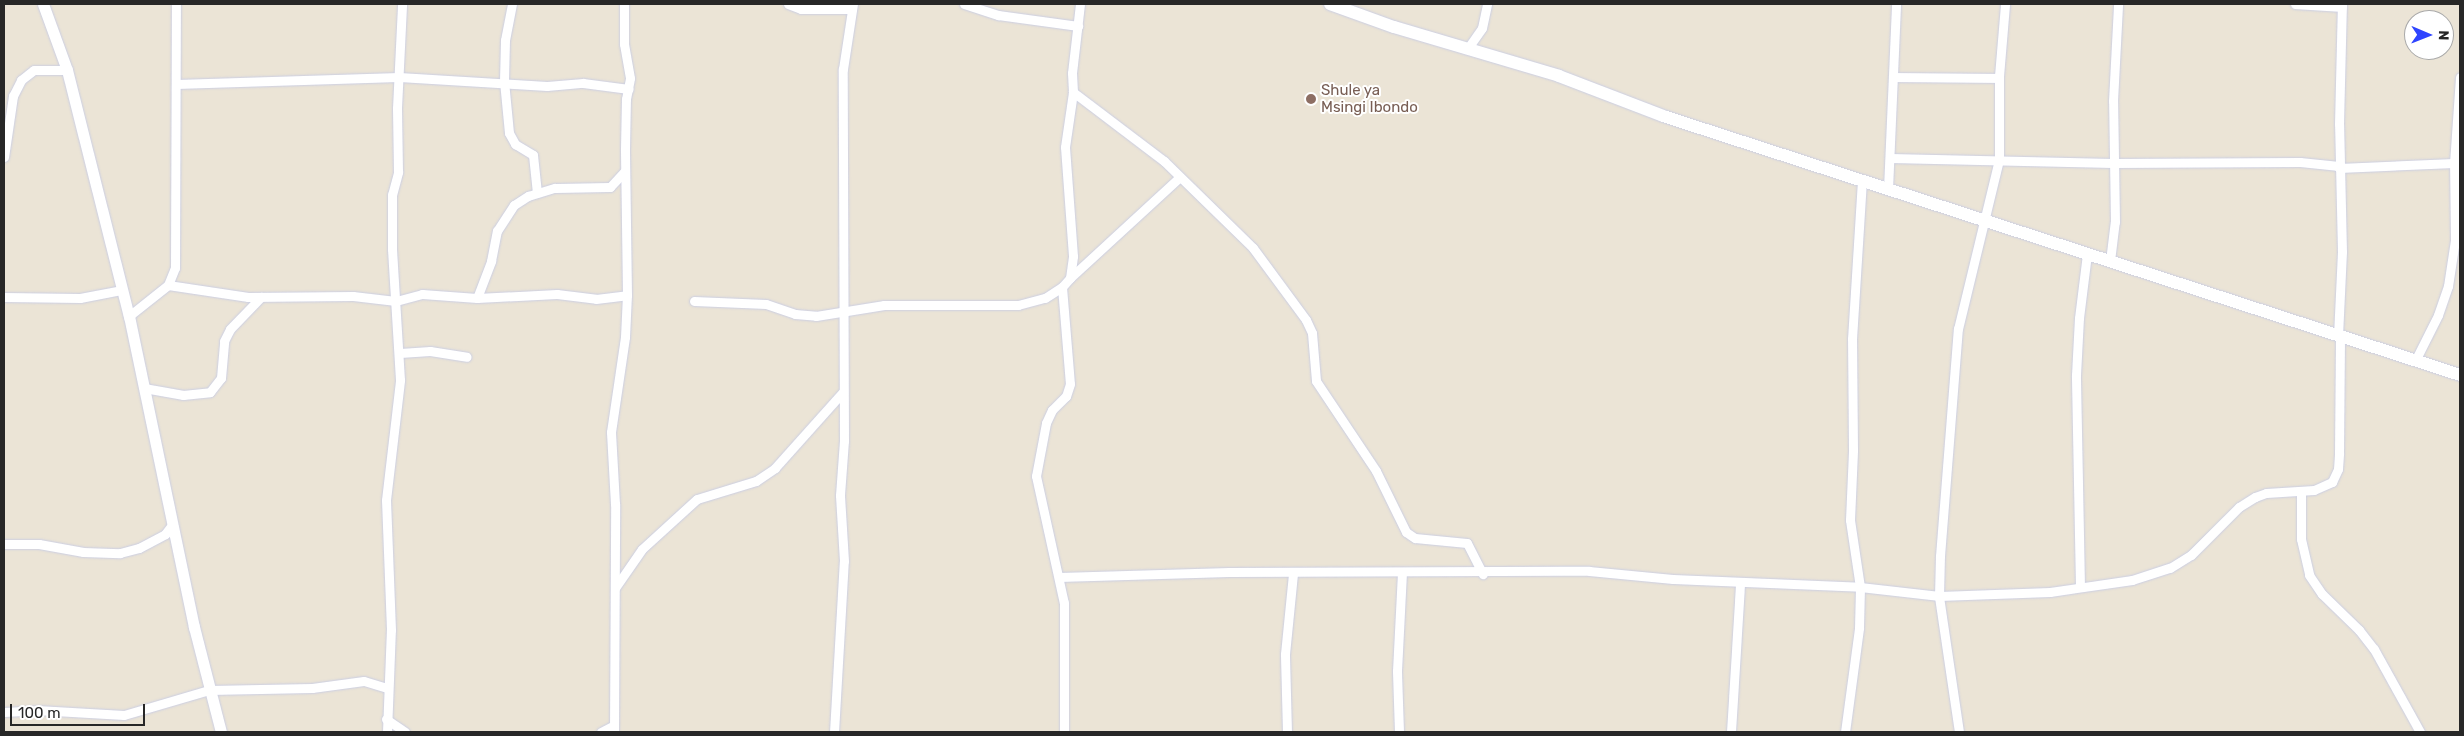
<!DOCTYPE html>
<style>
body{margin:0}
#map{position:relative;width:2464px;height:736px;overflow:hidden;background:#ebe4d6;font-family:Rubik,sans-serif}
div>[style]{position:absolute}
.roads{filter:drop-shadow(0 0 1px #cbcee2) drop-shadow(0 0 1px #cbcee2)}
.minor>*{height:9px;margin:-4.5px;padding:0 4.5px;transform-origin:4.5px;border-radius:4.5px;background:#fff}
.tertiary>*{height:11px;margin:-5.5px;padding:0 5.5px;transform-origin:5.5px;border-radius:5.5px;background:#fff}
.secondary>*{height:12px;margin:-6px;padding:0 6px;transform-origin:6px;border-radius:6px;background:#fff}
.dots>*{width:14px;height:14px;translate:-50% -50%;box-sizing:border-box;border:2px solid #fff;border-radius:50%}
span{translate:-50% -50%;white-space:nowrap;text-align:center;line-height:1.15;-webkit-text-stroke:4px #fff;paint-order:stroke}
.education-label{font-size:15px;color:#785e54}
.left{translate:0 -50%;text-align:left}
.frame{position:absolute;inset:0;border:5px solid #272727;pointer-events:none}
.north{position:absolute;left:2404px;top:10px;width:50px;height:50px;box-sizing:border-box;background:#fff;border:1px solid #a9a9a9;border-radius:50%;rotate:91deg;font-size:14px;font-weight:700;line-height:20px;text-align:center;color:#272727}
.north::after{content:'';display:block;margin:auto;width:18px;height:22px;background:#2f45ff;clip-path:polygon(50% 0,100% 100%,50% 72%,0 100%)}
.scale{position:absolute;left:10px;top:704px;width:135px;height:22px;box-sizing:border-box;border:2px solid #272727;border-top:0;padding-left:6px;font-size:15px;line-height:18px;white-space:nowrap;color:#272727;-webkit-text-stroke:4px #fff;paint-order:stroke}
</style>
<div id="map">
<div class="roads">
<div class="minor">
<i style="left:512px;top:4px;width:37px;rotate:101deg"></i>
<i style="left:505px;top:40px;width:41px;rotate:91.4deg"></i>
<i style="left:504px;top:81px;width:52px;rotate:84.5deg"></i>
<i style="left:509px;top:133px;width:13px;rotate:61deg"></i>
<i style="left:515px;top:144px;width:21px;rotate:31deg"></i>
<i style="left:533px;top:155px;width:38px;rotate:84deg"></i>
<i style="left:788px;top:4px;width:14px;rotate:21deg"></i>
<i style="left:801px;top:9px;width:51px"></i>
<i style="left:964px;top:4px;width:36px;rotate:18deg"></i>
<i style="left:998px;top:15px;width:81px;rotate:7.8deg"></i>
<i style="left:2295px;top:4px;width:47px;rotate:3.7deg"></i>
<i style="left:1468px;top:48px;width:24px;rotate:-55deg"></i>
<i style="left:1482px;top:28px;width:25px;rotate:-78deg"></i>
<i style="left:1894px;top:77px;width:105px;rotate:0.5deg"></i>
<i style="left:176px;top:84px;width:223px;rotate:-1.8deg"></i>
<i style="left:399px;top:77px;width:148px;rotate:3.5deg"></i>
<i style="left:547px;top:86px;width:36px;rotate:-5deg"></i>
<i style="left:583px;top:83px;width:46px;rotate:7.4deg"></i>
<i style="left:1073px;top:92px;width:114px;rotate:37.2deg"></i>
<i style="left:1164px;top:161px;width:124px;rotate:44.3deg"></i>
<i style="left:1253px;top:248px;width:89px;rotate:53.6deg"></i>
<i style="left:1306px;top:320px;width:14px;rotate:65deg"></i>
<i style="left:1312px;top:333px;width:48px;rotate:85.2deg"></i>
<i style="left:1316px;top:381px;width:108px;rotate:56.3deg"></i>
<i style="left:1376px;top:471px;width:68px;rotate:63.8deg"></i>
<i style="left:1406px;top:532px;width:11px;rotate:34deg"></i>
<i style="left:1415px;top:538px;width:52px;rotate:5.5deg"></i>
<i style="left:1467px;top:543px;width:35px;rotate:63deg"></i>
<i style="left:4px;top:157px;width:62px;rotate:-81.6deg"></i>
<i style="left:13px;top:96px;width:18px;rotate:-63deg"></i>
<i style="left:21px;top:80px;width:16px;rotate:-38deg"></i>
<i style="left:34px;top:70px;width:33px"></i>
<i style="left:1890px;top:158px;width:223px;rotate:1.3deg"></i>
<i style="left:2113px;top:163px;width:187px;rotate:-0.3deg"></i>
<i style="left:2300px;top:162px;width:39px;rotate:6deg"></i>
<i style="left:2339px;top:168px;width:115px;rotate:-2.5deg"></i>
<i style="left:1888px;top:189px;width:185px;rotate:-87.5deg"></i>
<i style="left:2110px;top:261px;width:39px;rotate:-83deg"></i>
<i style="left:2115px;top:222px;width:121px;rotate:-90.9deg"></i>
<i style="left:2113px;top:101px;width:97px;rotate:-87deg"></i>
<i style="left:1070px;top:278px;width:149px;rotate:-42.6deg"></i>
<i style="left:168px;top:285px;width:81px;rotate:8.5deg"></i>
<i style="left:248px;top:297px;width:105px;rotate:-0.5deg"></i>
<i style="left:353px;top:296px;width:43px;rotate:6.6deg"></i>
<i style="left:396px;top:301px;width:27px;rotate:-15deg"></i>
<i style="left:422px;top:294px;width:55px;rotate:4.2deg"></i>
<i style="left:477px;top:298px;width:80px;rotate:-2.9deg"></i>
<i style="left:557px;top:294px;width:39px;rotate:7deg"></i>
<i style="left:596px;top:299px;width:31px;rotate:-7deg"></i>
<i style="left:1062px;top:287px;width:97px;rotate:85.3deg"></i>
<i style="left:1070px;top:384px;width:13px;rotate:108deg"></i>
<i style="left:1066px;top:396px;width:20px;rotate:135deg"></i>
<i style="left:1052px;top:410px;width:14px;rotate:115deg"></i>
<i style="left:1046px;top:423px;width:54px;rotate:100.7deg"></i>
<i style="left:1036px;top:476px;width:130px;rotate:77.6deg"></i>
<i style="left:1064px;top:603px;width:129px;rotate:90deg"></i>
<i style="left:4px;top:297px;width:76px;rotate:0.8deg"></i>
<i style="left:80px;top:298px;width:43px;rotate:-10.8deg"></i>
<i style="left:477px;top:298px;width:40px;rotate:-69deg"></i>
<i style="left:491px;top:261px;width:31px;rotate:-79deg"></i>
<i style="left:497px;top:231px;width:31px;rotate:-57deg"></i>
<i style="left:514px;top:205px;width:17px;rotate:-33deg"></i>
<i style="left:528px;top:196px;width:28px;rotate:-17deg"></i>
<i style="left:555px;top:188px;width:55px;rotate:-1deg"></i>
<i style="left:610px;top:187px;width:22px;rotate:-47deg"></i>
<i style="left:694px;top:301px;width:72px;rotate:2.4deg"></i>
<i style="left:766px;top:304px;width:31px;rotate:19deg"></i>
<i style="left:795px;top:314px;width:21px;rotate:5deg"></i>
<i style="left:816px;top:316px;width:69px;rotate:-9.2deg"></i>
<i style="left:884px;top:305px;width:134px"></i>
<i style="left:1018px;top:305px;width:28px;rotate:-15deg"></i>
<i style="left:1045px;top:298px;width:20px;rotate:-33deg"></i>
<i style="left:1062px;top:287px;width:12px;rotate:-48deg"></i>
<i style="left:1070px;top:278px;width:22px;rotate:-82deg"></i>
<i style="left:1073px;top:256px;width:109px;rotate:-94.2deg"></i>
<i style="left:1065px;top:147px;width:56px;rotate:-81.7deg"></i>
<i style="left:1073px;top:92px;width:19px;rotate:-93deg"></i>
<i style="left:1072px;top:73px;width:69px;rotate:-83.4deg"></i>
<i style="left:129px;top:316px;width:50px;rotate:-38.5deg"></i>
<i style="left:168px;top:285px;width:18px;rotate:-68deg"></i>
<i style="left:175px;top:268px;width:264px;rotate:-89.8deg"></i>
<i style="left:2338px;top:336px;width:84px;rotate:-87.3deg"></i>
<i style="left:2342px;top:252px;width:128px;rotate:-91.3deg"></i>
<i style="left:2339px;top:124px;width:120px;rotate:-88.6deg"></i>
<i style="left:400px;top:353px;width:30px;rotate:-4deg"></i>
<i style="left:430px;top:351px;width:37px;rotate:9deg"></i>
<i style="left:2415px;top:361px;width:51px;rotate:-63.4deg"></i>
<i style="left:2438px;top:315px;width:31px;rotate:-71deg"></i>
<i style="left:2448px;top:286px;width:47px;rotate:-81.3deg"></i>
<i style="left:2455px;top:240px;width:77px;rotate:-90.7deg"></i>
<i style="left:2454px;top:163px;width:86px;rotate:-86deg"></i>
<i style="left:144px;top:388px;width:40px;rotate:10deg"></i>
<i style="left:183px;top:395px;width:27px;rotate:-6deg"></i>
<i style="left:210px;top:392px;width:18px;rotate:-52deg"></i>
<i style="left:221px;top:378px;width:37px;rotate:-85deg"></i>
<i style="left:224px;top:341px;width:13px;rotate:-63deg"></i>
<i style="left:230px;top:329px;width:45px;rotate:-45.9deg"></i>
<i style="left:2301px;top:491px;width:48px;rotate:90deg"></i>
<i style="left:2301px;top:539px;width:37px;rotate:77deg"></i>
<i style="left:2309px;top:575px;width:23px;rotate:56deg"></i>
<i style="left:2322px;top:594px;width:52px;rotate:44.2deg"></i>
<i style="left:2359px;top:630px;width:24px;rotate:52deg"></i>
<i style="left:2374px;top:649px;width:95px;rotate:61deg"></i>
<i style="left:4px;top:544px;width:35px"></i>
<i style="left:39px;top:544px;width:45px;rotate:10.3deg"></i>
<i style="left:83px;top:552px;width:37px;rotate:2deg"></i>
<i style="left:120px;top:553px;width:20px;rotate:-15deg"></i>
<i style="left:139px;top:548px;width:30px;rotate:-28deg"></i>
<i style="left:165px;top:534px;width:11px;rotate:-52deg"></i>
<i style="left:1059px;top:577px;width:170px;rotate:-1.7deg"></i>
<i style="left:1229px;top:572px;width:360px;rotate:-0.2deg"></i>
<i style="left:1589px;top:571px;width:84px;rotate:5.4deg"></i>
<i style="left:1673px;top:579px;width:187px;rotate:2.4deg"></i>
<i style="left:1860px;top:587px;width:80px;rotate:6.5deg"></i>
<i style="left:1939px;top:596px;width:111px;rotate:-2.1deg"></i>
<i style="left:2050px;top:592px;width:83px;rotate:-8.3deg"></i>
<i style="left:2132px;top:580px;width:40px;rotate:-18deg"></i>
<i style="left:2170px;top:568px;width:25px;rotate:-32deg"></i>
<i style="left:2191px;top:555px;width:68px;rotate:-45deg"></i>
<i style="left:2239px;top:507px;width:19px;rotate:-32deg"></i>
<i style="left:2255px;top:497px;width:12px;rotate:-20deg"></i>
<i style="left:2266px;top:493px;width:48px;rotate:-3.6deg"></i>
<i style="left:2314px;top:490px;width:20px;rotate:-24deg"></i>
<i style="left:2332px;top:482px;width:14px;rotate:-65deg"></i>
<i style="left:2338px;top:469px;width:16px;rotate:-86deg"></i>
<i style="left:2339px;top:453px;width:116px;rotate:-89.5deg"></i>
<i style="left:2080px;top:587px;width:212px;rotate:-91.1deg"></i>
<i style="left:2076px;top:375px;width:57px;rotate:-87deg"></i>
<i style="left:2079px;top:318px;width:64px;rotate:-82.9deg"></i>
<i style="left:615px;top:588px;width:47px;rotate:-55.3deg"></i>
<i style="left:642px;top:549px;width:74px;rotate:-42.3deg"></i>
<i style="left:697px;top:499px;width:62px;rotate:-17deg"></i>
<i style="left:756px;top:481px;width:23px;rotate:-34deg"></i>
<i style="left:775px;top:468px;width:101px;rotate:-48.2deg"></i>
<i style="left:4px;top:712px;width:33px;rotate:-3deg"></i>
<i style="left:37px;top:710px;width:87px;rotate:3.3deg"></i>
<i style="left:124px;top:715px;width:89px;rotate:-16.4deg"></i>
<i style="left:209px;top:690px;width:103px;rotate:-1.1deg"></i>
<i style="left:312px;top:688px;width:52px;rotate:-7.7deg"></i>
<i style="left:364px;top:681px;width:24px;rotate:17deg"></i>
<i style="left:386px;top:719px;width:23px;rotate:34deg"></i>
<i style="left:387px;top:732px;width:102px;rotate:-87.8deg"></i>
<i style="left:391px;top:630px;width:130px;rotate:-92.2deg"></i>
<i style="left:386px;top:500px;width:121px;rotate:-83.3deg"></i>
<i style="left:400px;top:380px;width:131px;rotate:-93.5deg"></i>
<i style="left:392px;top:249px;width:54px;rotate:-90deg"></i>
<i style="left:392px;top:195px;width:24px;rotate:-75deg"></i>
<i style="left:398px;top:172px;width:64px;rotate:-90.9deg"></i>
<i style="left:397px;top:108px;width:104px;rotate:-87.2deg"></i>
<i style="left:601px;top:732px;width:13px;rotate:-27deg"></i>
<i style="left:614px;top:732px;width:228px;rotate:-89.7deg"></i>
<i style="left:615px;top:504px;width:72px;rotate:-93.2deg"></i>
<i style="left:611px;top:432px;width:96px;rotate:-81.6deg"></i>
<i style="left:625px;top:337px;width:42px;rotate:-87.3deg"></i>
<i style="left:627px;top:295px;width:146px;rotate:-90.8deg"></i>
<i style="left:625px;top:149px;width:50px;rotate:-88.9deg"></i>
<i style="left:626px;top:99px;width:21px;rotate:-79deg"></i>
<i style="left:630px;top:78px;width:35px;rotate:-100deg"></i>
<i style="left:624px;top:44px;width:40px;rotate:-90deg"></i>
<i style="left:834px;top:732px;width:171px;rotate:-86.7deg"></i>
<i style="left:844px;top:561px;width:66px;rotate:-93.5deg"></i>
<i style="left:840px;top:495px;width:54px;rotate:-85.8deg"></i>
<i style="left:844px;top:441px;width:372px;rotate:-90.2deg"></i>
<i style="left:843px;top:69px;width:66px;rotate:-81.3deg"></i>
<i style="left:1287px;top:732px;width:78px;rotate:-91.5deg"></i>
<i style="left:1285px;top:654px;width:80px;rotate:-84.3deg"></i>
<i style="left:1399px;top:732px;width:61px;rotate:-91.9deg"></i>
<i style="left:1397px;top:671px;width:98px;rotate:-87.1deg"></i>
<i style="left:1731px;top:732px;width:149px;rotate:-86.5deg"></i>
<i style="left:1845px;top:732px;width:105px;rotate:-82.3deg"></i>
<i style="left:1859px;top:628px;width:41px;rotate:-88.6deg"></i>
<i style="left:1860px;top:587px;width:68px;rotate:-98.5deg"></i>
<i style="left:1850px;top:520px;width:70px;rotate:-87.5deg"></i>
<i style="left:1853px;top:450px;width:111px;rotate:-90.5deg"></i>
<i style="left:1852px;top:339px;width:158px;rotate:-86.4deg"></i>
<i style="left:1959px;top:732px;width:137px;rotate:-98.4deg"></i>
<i style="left:1939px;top:596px;width:40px;rotate:-88.6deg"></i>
<i style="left:1940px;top:556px;width:228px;rotate:-85.5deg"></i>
<i style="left:1958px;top:329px;width:174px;rotate:-76.4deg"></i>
<i style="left:1999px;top:160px;width:84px;rotate:-90deg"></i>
<i style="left:1999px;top:76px;width:72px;rotate:-85.2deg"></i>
</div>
<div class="tertiary">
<i style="left:43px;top:4px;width:70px;rotate:70deg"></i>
<i style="left:67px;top:70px;width:254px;rotate:75.9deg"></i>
<i style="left:129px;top:316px;width:318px;rotate:78.2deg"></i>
<i style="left:194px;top:627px;width:108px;rotate:75.6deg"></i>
</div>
<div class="secondary">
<i style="left:1330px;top:4px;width:68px;rotate:19.8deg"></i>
<i style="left:1394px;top:27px;width:172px;rotate:16.5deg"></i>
<i style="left:1559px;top:76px;width:111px;rotate:21deg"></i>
<i style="left:1663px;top:116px;width:838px;rotate:18deg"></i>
</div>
</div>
<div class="dots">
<i style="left:1311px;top:99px;background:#8d6e63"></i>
</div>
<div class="education-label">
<span class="left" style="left:1321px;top:99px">Shule ya<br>Msingi Ibondo</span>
</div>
<div class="frame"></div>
<div class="north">N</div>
<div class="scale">100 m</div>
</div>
